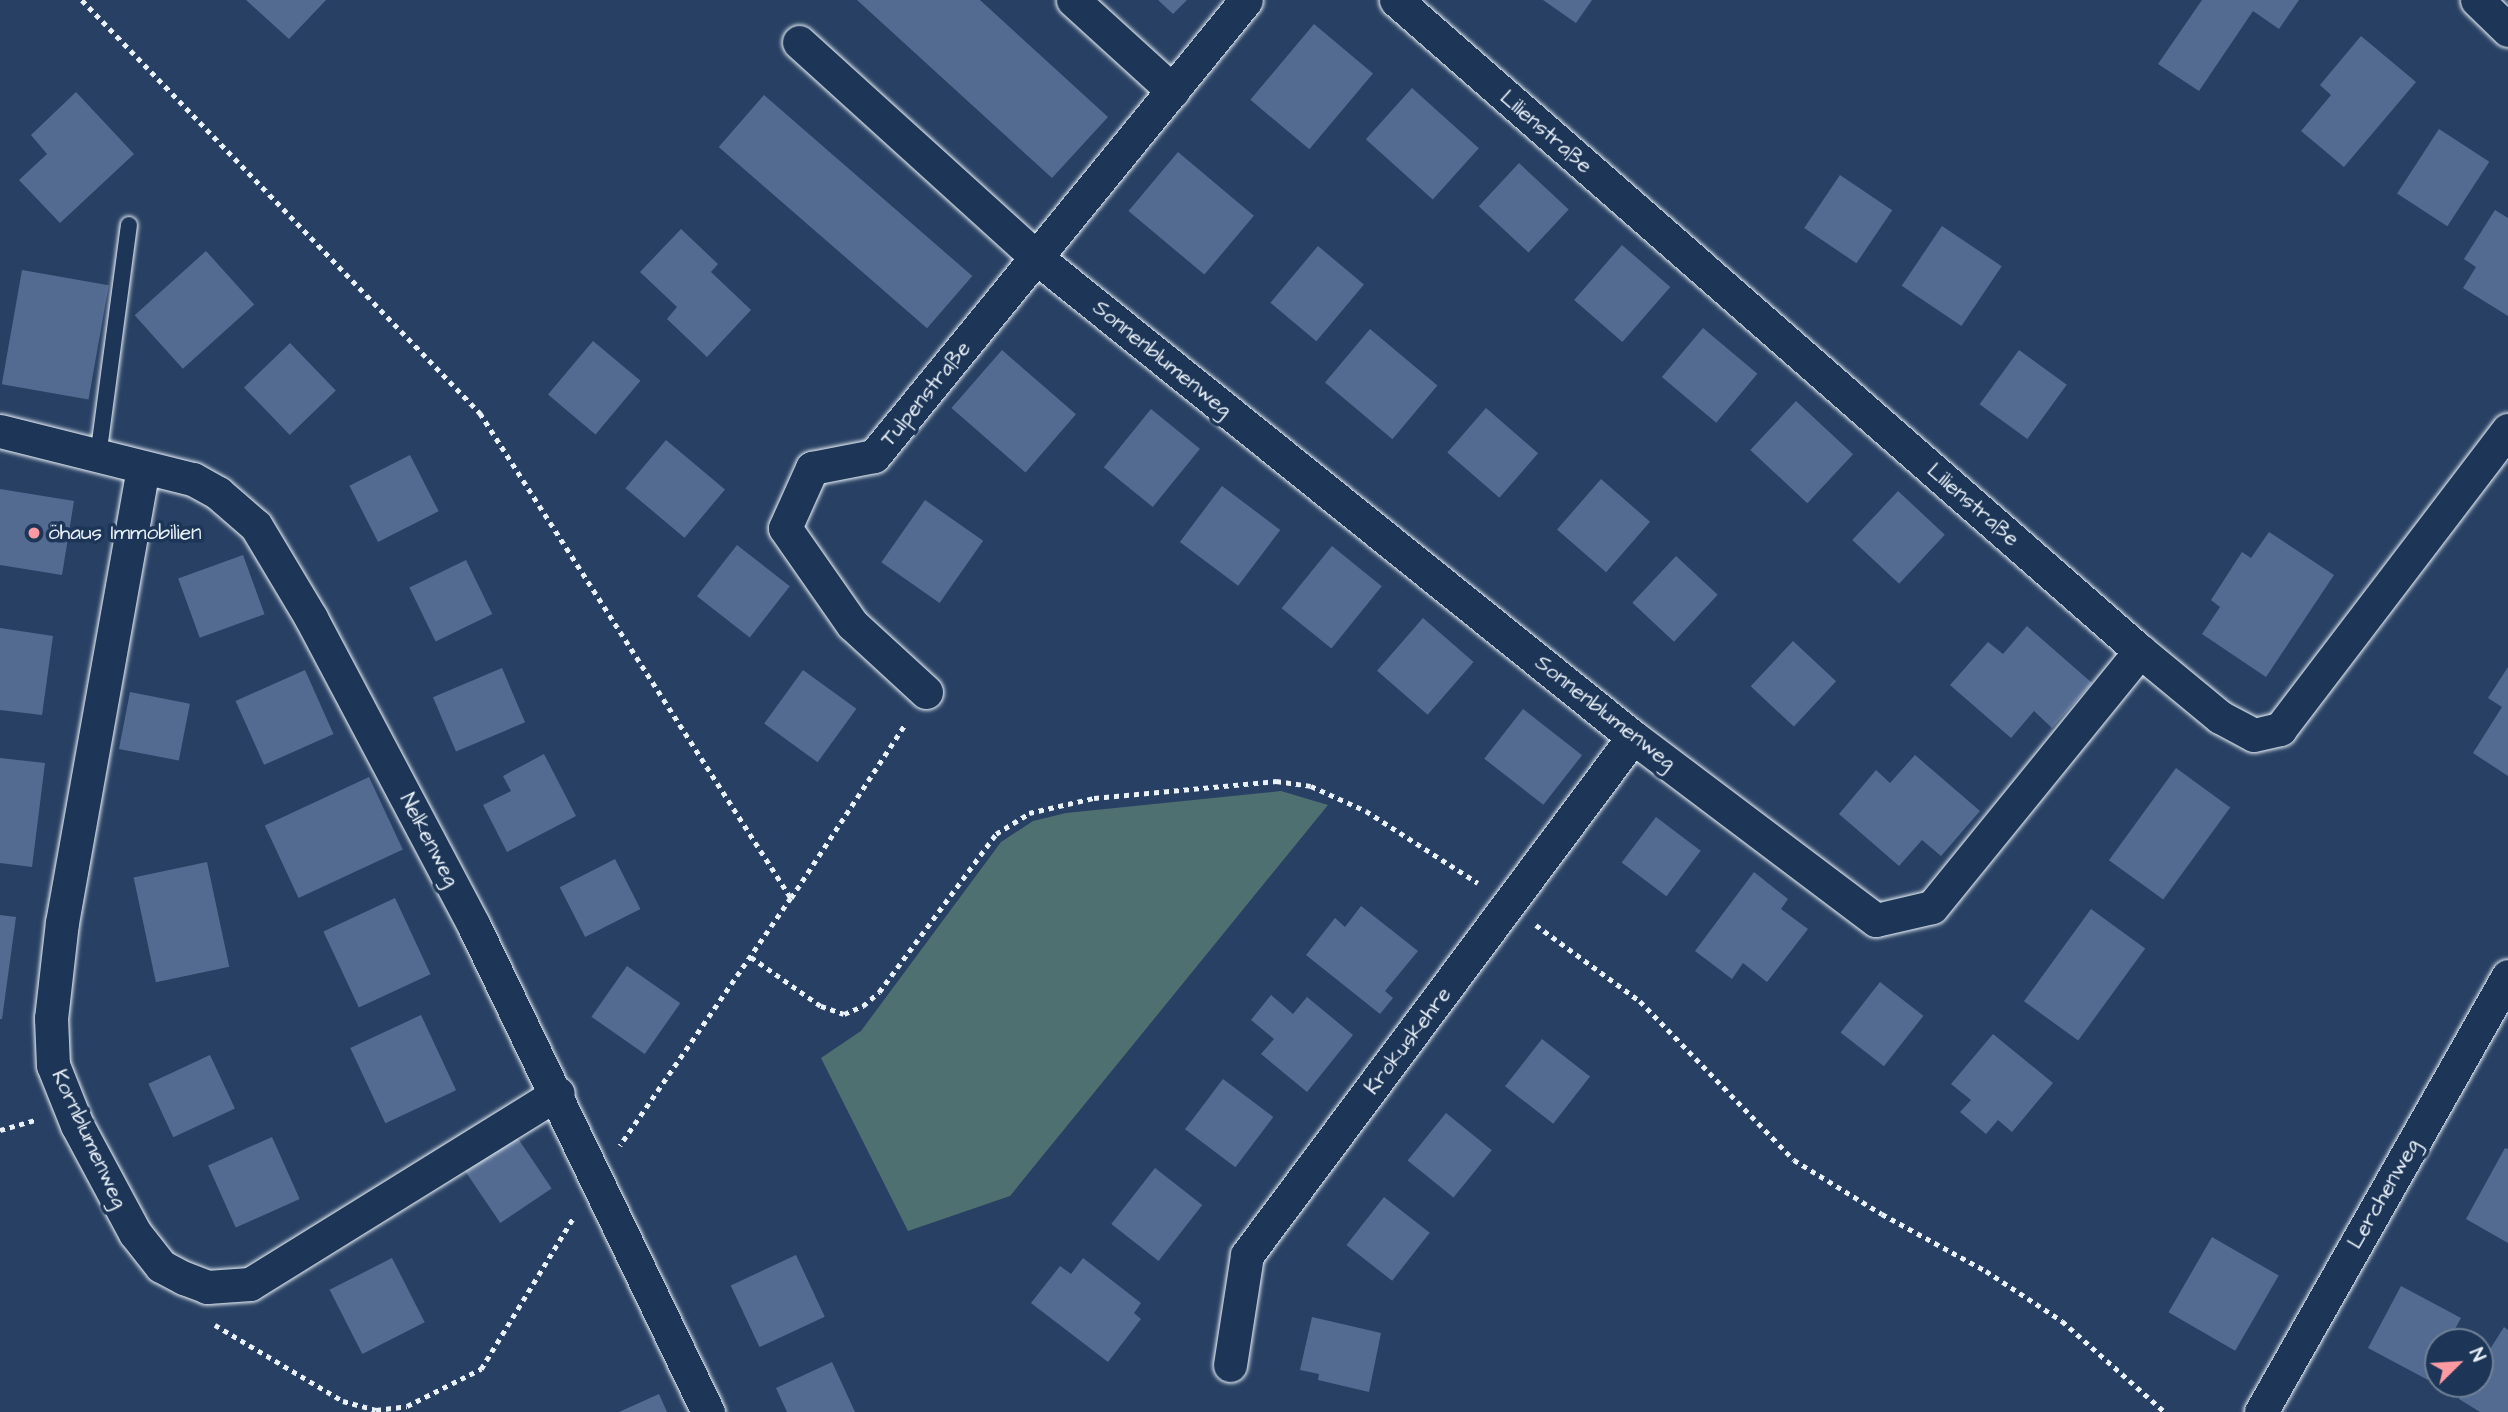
<!DOCTYPE html>
<meta charset="utf-8">
<style>
body{margin:0}
#map{position:relative;width:2508px;height:1412px;overflow:hidden;background:#284063;font-family:"Architects Daughter",sans-serif}
div>[style]{position:absolute}
.green>*{inset:0;background:#4f7071}
.building>*{inset:0;background:#546b91;transform-origin:0 0}
.path>*{height:4.5px;margin-top:-2.25px;transform-origin:0;background:repeating-linear-gradient(90deg,#e8f1f8 0 5px,transparent 0 10px)}
.roads{filter:drop-shadow(0 0 2px #e8f1f8) drop-shadow(0 0 2px #e8f1f8)}
.lane>*{height:16px;margin:-8px;padding:0 8px;transform-origin:8px;border-radius:8px;background:#1d3557}
.street>*{height:33px;margin:-16.5px;padding:0 16.5px;transform-origin:16.5px;border-radius:16.5px;background:#1d3557}
.dots>*{width:19px;height:19px;translate:-50% -50%;box-sizing:border-box;border:4px solid #1d3557;border-radius:50%}
span{translate:-50% -50%;white-space:nowrap;text-align:center;line-height:1.15;-webkit-text-stroke:7px #1d3557;paint-order:stroke}
.street-label{font-size:21px;color:#e8f1f8}
.poi-label{font-size:21px;color:#e8f1f8}
.left{translate:0 -50%;text-align:left}
.north{position:absolute;left:2424px;top:1328px;width:70px;height:70px;box-sizing:border-box;background:#1d3557;border:2px solid #6e8097;border-radius:50%;rotate:66deg;font-size:19px;font-weight:700;line-height:28px;text-align:center;color:#e8f1f8}
.north::after{content:'';display:block;margin:auto;width:24px;height:32px;background:#ff9aa2;clip-path:polygon(50% 0,100% 100%,50% 72%,0 100%)}
</style>
<div id="map">
<div class="green">
<i style="clip-path:polygon(1281px 791px,1328px 805px,1010px 1196px,908px 1231px,821px 1058px,861px 1031px,1001px 842px,1033px 821px,1066px 813px)"></i>
</div>
<div class="building">
<i style="clip-path:polygon(246px 0,326px 0,289px 39px)"></i>
<i style="clip-path:polygon(857px 0,980px 0,1108px 117px,1052px 178px)"></i>
<i style="clip-path:polygon(1158px 0,1187px 0,1173px 14px)"></i>
<i style="clip-path:polygon(1543px 0,1592px 0,1576px 23px)"></i>
<i style="clip-path:polygon(2202px 0,2299px 0,2279px 29px,2253px 11px,2199px 91px,2158px 64px)"></i>
<i style="left:1314px;top:24px;width:77px;height:99px;rotate:40deg"></i>
<i style="clip-path:polygon(2361px 36px,2416px 82px,2344px 167px,2301px 131px,2331px 95px,2320px 85px)"></i>
<i style="left:1412px;top:88px;width:90px;height:69px;rotate:42deg"></i>
<i style="clip-path:polygon(76px 92px,134px 154px,60px 223px,19px 180px,47px 154px,31px 135px)"></i>
<i style="left:764px;top:95px;width:276px;height:69px;rotate:41deg"></i>
<i style="left:2439px;top:129px;width:60px;height:77px;rotate:33deg"></i>
<i style="left:1178px;top:152px;width:99px;height:77px;rotate:40deg"></i>
<i style="left:1519px;top:163px;width:68px;height:59px;rotate:43deg"></i>
<i style="left:1840px;top:175px;width:63px;height:64px;rotate:34deg"></i>
<i style="clip-path:polygon(2495px 210px,2508px 218px,2508px 316px,2463px 288px,2476px 267px,2464px 259px)"></i>
<i style="left:1942px;top:226px;width:72px;height:72px;rotate:34deg"></i>
<i style="clip-path:polygon(681px 229px,718px 264px,711px 272px,751px 310px,707px 357px,667px 319px,677px 307px,640px 272px)"></i>
<i style="left:1622px;top:245px;width:64px;height:73px;rotate:41deg"></i>
<i style="left:1318px;top:246px;width:60px;height:74px;rotate:40deg"></i>
<i style="left:206px;top:251px;width:72px;height:96px;rotate:48deg"></i>
<i style="left:22px;top:270px;width:88px;height:116px;rotate:10deg"></i>
<i style="left:1703px;top:328px;width:71px;height:64px;rotate:40deg"></i>
<i style="left:1370px;top:329px;width:88px;height:70px;rotate:40deg"></i>
<i style="left:593px;top:341px;width:62px;height:70px;rotate:40deg"></i>
<i style="left:290px;top:343px;width:66px;height:64px;rotate:46deg"></i>
<i style="left:1002px;top:350px;width:98px;height:77px;rotate:41deg"></i>
<i style="left:2019px;top:350px;width:59px;height:67px;rotate:36deg"></i>
<i style="left:1796px;top:401px;width:78px;height:67px;rotate:43deg"></i>
<i style="left:1486px;top:408px;width:69px;height:59px;rotate:41deg"></i>
<i style="left:1151px;top:409px;width:63px;height:75px;rotate:39deg"></i>
<i style="left:666px;top:440px;width:77px;height:63px;rotate:40deg"></i>
<i style="left:410px;top:455px;width:63px;height:68px;rotate:63deg"></i>
<i style="left:1601px;top:479px;width:65px;height:67px;rotate:41deg"></i>
<i style="left:1222px;top:486px;width:73px;height:70px;rotate:37deg"></i>
<i style="clip-path:polygon(0 489px,74px 501px,62px 575px,0 565px)"></i>
<i style="left:1898px;top:491px;width:64px;height:67px;rotate:43deg"></i>
<i style="left:925px;top:500px;width:71px;height:76px;rotate:35deg"></i>
<i style="clip-path:polygon(2269px 532px,2334px 575px,2266px 677px,2202px 634px,2220px 607px,2211px 600px,2242px 552px,2251px 558px)"></i>
<i style="left:737px;top:545px;width:67px;height:65px;rotate:38deg"></i>
<i style="left:1332px;top:546px;width:64px;height:80px;rotate:39deg"></i>
<i style="left:243px;top:555px;width:63px;height:69px;rotate:70deg"></i>
<i style="left:1676px;top:556px;width:57px;height:64px;rotate:43deg"></i>
<i style="left:466px;top:560px;width:60px;height:63px;rotate:64deg"></i>
<i style="left:1423px;top:618px;width:67px;height:70px;rotate:41deg"></i>
<i style="clip-path:polygon(2027px 626px,2092px 683px,2052px 728px,2034px 711px,2011px 738px,1950px 685px,1988px 642px,2003px 654px)"></i>
<i style="clip-path:polygon(0 628px,53px 636px,42px 715px,0 710px)"></i>
<i style="left:1793px;top:641px;width:59px;height:62px;rotate:43deg"></i>
<i style="clip-path:polygon(2508px 667px,2508px 776px,2473px 753px,2502px 707px,2488px 698px)"></i>
<i style="left:502px;top:668px;width:59px;height:75px;rotate:67deg"></i>
<i style="left:305px;top:670px;width:70px;height:76px;rotate:66deg"></i>
<i style="left:803px;top:670px;width:66px;height:66px;rotate:36deg"></i>
<i style="left:130px;top:692px;width:61px;height:58px;rotate:11deg"></i>
<i style="left:1523px;top:709px;width:75px;height:63px;rotate:38deg"></i>
<i style="clip-path:polygon(544px 754px,576px 816px,507px 852px,483px 805px,511px 791px,503px 776px)"></i>
<i style="clip-path:polygon(1915px 755px,1980px 811px,1941px 856px,1922px 840px,1899px 866px,1839px 814px,1876px 770px,1890px 783px)"></i>
<i style="clip-path:polygon(0 758px,45px 763px,32px 867px,0 863px)"></i>
<i style="left:2176px;top:768px;width:67px;height:114px;rotate:36deg"></i>
<i style="left:369px;top:777px;width:80px;height:115px;rotate:65deg"></i>
<i style="left:1656px;top:817px;width:56px;height:57px;rotate:37deg"></i>
<i style="left:615px;top:859px;width:56px;height:62px;rotate:63deg"></i>
<i style="left:207px;top:862px;width:107px;height:75px;rotate:78deg"></i>
<i style="clip-path:polygon(1754px 872px,1788px 899px,1781px 909px,1808px 929px,1767px 982px,1743px 963px,1732px 979px,1695px 951px)"></i>
<i style="left:395px;top:898px;width:84px;height:79px;rotate:65deg"></i>
<i style="clip-path:polygon(1361px 906px,1418px 951px,1385px 991px,1393px 998px,1380px 1014px,1306px 955px,1335px 918px,1345px 927px)"></i>
<i style="left:2091px;top:909px;width:67px;height:114px;rotate:36deg"></i>
<i style="clip-path:polygon(0 915px,16px 917px,2px 1019px,0 1019px)"></i>
<i style="left:627px;top:966px;width:65px;height:62px;rotate:35deg"></i>
<i style="left:1880px;top:982px;width:55px;height:64px;rotate:38deg"></i>
<i style="clip-path:polygon(1271px 995px,1293px 1014px,1307px 997px,1353px 1035px,1307px 1092px,1261px 1054px,1274px 1039px,1251px 1020px)"></i>
<i style="left:421px;top:1015px;width:83px;height:78px;rotate:65deg"></i>
<i style="clip-path:polygon(1993px 1034px,2053px 1083px,2012px 1132px,1998px 1120px,1986px 1134px,1960px 1112px,1971px 1100px,1951px 1084px)"></i>
<i style="left:1542px;top:1039px;width:61px;height:60px;rotate:38deg"></i>
<i style="left:210px;top:1055px;width:59px;height:68px;rotate:65deg"></i>
<i style="left:1223px;top:1079px;width:63px;height:63px;rotate:37deg"></i>
<i style="left:1446px;top:1113px;width:59px;height:61px;rotate:39deg"></i>
<i style="left:272px;top:1137px;width:68px;height:70px;rotate:66deg"></i>
<i style="left:517px;top:1137px;width:62px;height:62px;rotate:56deg"></i>
<i style="clip-path:polygon(2505px 1148px,2508px 1149px,2508px 1243px,2466px 1219px)"></i>
<i style="left:1155px;top:1168px;width:60px;height:71px;rotate:38deg"></i>
<i style="left:1384px;top:1197px;width:58px;height:61px;rotate:38deg"></i>
<i style="left:2212px;top:1237px;width:77px;height:87px;rotate:30deg"></i>
<i style="left:796px;top:1255px;width:68px;height:72px;rotate:65deg"></i>
<i style="left:392px;top:1258px;width:72px;height:70px;rotate:63deg"></i>
<i style="clip-path:polygon(1083px 1258px,1141px 1303px,1134px 1313px,1141px 1319px,1108px 1362px,1031px 1303px,1060px 1266px,1071px 1274px)"></i>
<i style="clip-path:polygon(2401px 1286px,2461px 1318px,2448px 1342px,2438px 1342px,2438px 1361px,2428px 1380px,2368px 1348px)"></i>
<i style="clip-path:polygon(1312px 1317px,1381px 1333px,1369px 1392px,1318px 1380px,1319px 1374px,1300px 1370px)"></i>
<i style="clip-path:polygon(2504px 1327px,2508px 1330px,2508px 1412px,2480px 1412px,2459px 1399px,2468px 1384px,2480px 1384px,2480px 1365px)"></i>
<i style="clip-path:polygon(832px 1362px,855px 1412px,787px 1412px,776px 1388px)"></i>
<i style="clip-path:polygon(659px 1394px,667px 1412px,619px 1412px)"></i>
</div>
<div class="path">
<i style="left:82px;top:0;width:574px;rotate:46.06deg"></i>
<i style="left:480px;top:413px;width:576px;rotate:57.33deg"></i>
<i style="left:791px;top:898px;width:301px;rotate:124.6deg"></i>
<i style="left:791px;top:898px;width:209px;rotate:-56.7deg"></i>
<i style="left:1536px;top:925px;width:129px;rotate:36.2deg"></i>
<i style="left:1640px;top:1001px;width:221px;rotate:45.9deg"></i>
<i style="left:1794px;top:1160px;width:103px;rotate:31.5deg"></i>
<i style="left:1882px;top:1214px;width:119px;rotate:28.7deg"></i>
<i style="left:1986px;top:1271px;width:91px;rotate:33.3deg"></i>
<i style="left:2062px;top:1321px;width:137px;rotate:41.5deg"></i>
<i style="left:751px;top:957px;width:85px;rotate:35deg"></i>
<i style="left:821px;top:1006px;width:24px;rotate:19deg"></i>
<i style="left:844px;top:1014px;width:21px;rotate:-23deg"></i>
<i style="left:863px;top:1006px;width:21px;rotate:-41deg"></i>
<i style="left:879px;top:992px;width:197px;rotate:-53.5deg"></i>
<i style="left:996px;top:834px;width:39px;rotate:-32deg"></i>
<i style="left:1029px;top:813px;width:67px;rotate:-13deg"></i>
<i style="left:1094px;top:798px;width:183px;rotate:-5.3deg"></i>
<i style="left:1276px;top:781px;width:35px;rotate:8deg"></i>
<i style="left:1311px;top:786px;width:60px;rotate:24.4deg"></i>
<i style="left:1366px;top:811px;width:133px;rotate:32.7deg"></i>
<i style="left:0;top:1130px;width:37px;rotate:-16deg"></i>
<i style="left:215px;top:1325px;width:149px;rotate:30.7deg"></i>
<i style="left:343px;top:1401px;width:34px;rotate:15deg"></i>
<i style="left:376px;top:1410px;width:31px;rotate:-7deg"></i>
<i style="left:407px;top:1406px;width:83px;rotate:-26.6deg"></i>
<i style="left:481px;top:1369px;width:177px;rotate:-58.6deg"></i>
</div>
<div class="roads">
<div class="lane">
<i style="left:98px;top:457px;width:234px;rotate:-82.4deg"></i>
</div>
<div class="street">
<i style="left:1073px;top:0;width:135px;rotate:42.3deg"></i>
<i style="left:1396px;top:0;width:989px;rotate:41.19deg"></i>
<i style="left:2140px;top:651px;width:104px;rotate:39.5deg"></i>
<i style="left:2220px;top:717px;width:38px;rotate:28deg"></i>
<i style="left:2254px;top:735px;width:27px;rotate:-13deg"></i>
<i style="left:2280px;top:729px;width:376px;rotate:-52.7deg"></i>
<i style="left:2477px;top:0;width:43px;rotate:44.1deg"></i>
<i style="left:799px;top:42px;width:321px;rotate:42.2deg"></i>
<i style="left:1037px;top:258px;width:765px;rotate:38.79deg"></i>
<i style="left:1633px;top:737px;width:304px;rotate:37deg"></i>
<i style="left:1876px;top:920px;width:57px;rotate:-13.1deg"></i>
<i style="left:1932px;top:907px;width:330px;rotate:-50.9deg"></i>
<i style="left:0;top:431px;width:199px;rotate:14deg"></i>
<i style="left:193px;top:479px;width:29px;rotate:29deg"></i>
<i style="left:218px;top:493px;width:50px;rotate:41deg"></i>
<i style="left:256px;top:526px;width:107px;rotate:59.1deg"></i>
<i style="left:311px;top:618px;width:346px;rotate:62.1deg"></i>
<i style="left:473px;top:924px;width:542px;rotate:64.29deg"></i>
<i style="left:143px;top:468px;width:461px;rotate:100.1deg"></i>
<i style="left:62px;top:922px;width:97px;rotate:96.5deg"></i>
<i style="left:51px;top:1018px;width:47px;rotate:87.6deg"></i>
<i style="left:53px;top:1065px;width:65px;rotate:68.2deg"></i>
<i style="left:77px;top:1125px;width:123px;rotate:61.8deg"></i>
<i style="left:135px;top:1233px;width:42px;rotate:51.8deg"></i>
<i style="left:161px;top:1266px;width:26px;rotate:28deg"></i>
<i style="left:184px;top:1278px;width:25px;rotate:21deg"></i>
<i style="left:207px;top:1287px;width:43px;rotate:-4deg"></i>
<i style="left:250px;top:1284px;width:362px;rotate:-31.8deg"></i>
<i style="left:926px;top:692px;width:100px;rotate:-137.4deg"></i>
<i style="left:852px;top:624px;width:117px;rotate:-124.9deg"></i>
<i style="left:785px;top:528px;width:66px;rotate:-65.8deg"></i>
<i style="left:812px;top:468px;width:63px;rotate:-11deg"></i>
<i style="left:874px;top:456px;width:588px;rotate:-50.79deg"></i>
<i style="left:1230px;top:1365px;width:111px;rotate:-81.2deg"></i>
<i style="left:1247px;top:1255px;width:646px;rotate:-53.31deg"></i>
<i style="left:2261px;top:1412px;width:501px;rotate:-60.47deg"></i>
</div>
</div>
<div class="dots">
<i style="left:34px;top:533px;background:#ff9aa2"></i>
</div>
<div class="street-label">
<span style="left:1546px;top:132px;rotate:41deg">Lilienstraße</span>
<span style="left:1162px;top:359px;rotate:39deg">Sonnenblumenweg</span>
<span style="left:926px;top:394px;rotate:-51deg">Tulpenstraße</span>
<span style="left:1973px;top:505px;rotate:41deg">Lilienstraße</span>
<span style="left:1605px;top:713px;rotate:38deg">Sonnenblumenweg</span>
<span style="left:429px;top:840px;rotate:62deg">Nelkenweg</span>
<span style="left:1408px;top:1041px;rotate:-53deg">Krokuskehre</span>
<span style="left:89px;top:1139px;rotate:65deg">Kornblumenweg</span>
<span style="left:2384px;top:1194px;rotate:-60deg">Lerchenweg</span>
</div>
<div class="poi-label">
<span class="left" style="left:48px;top:533px">öhaus Immobilien</span>
</div>
<div class="north">N</div>
</div>
